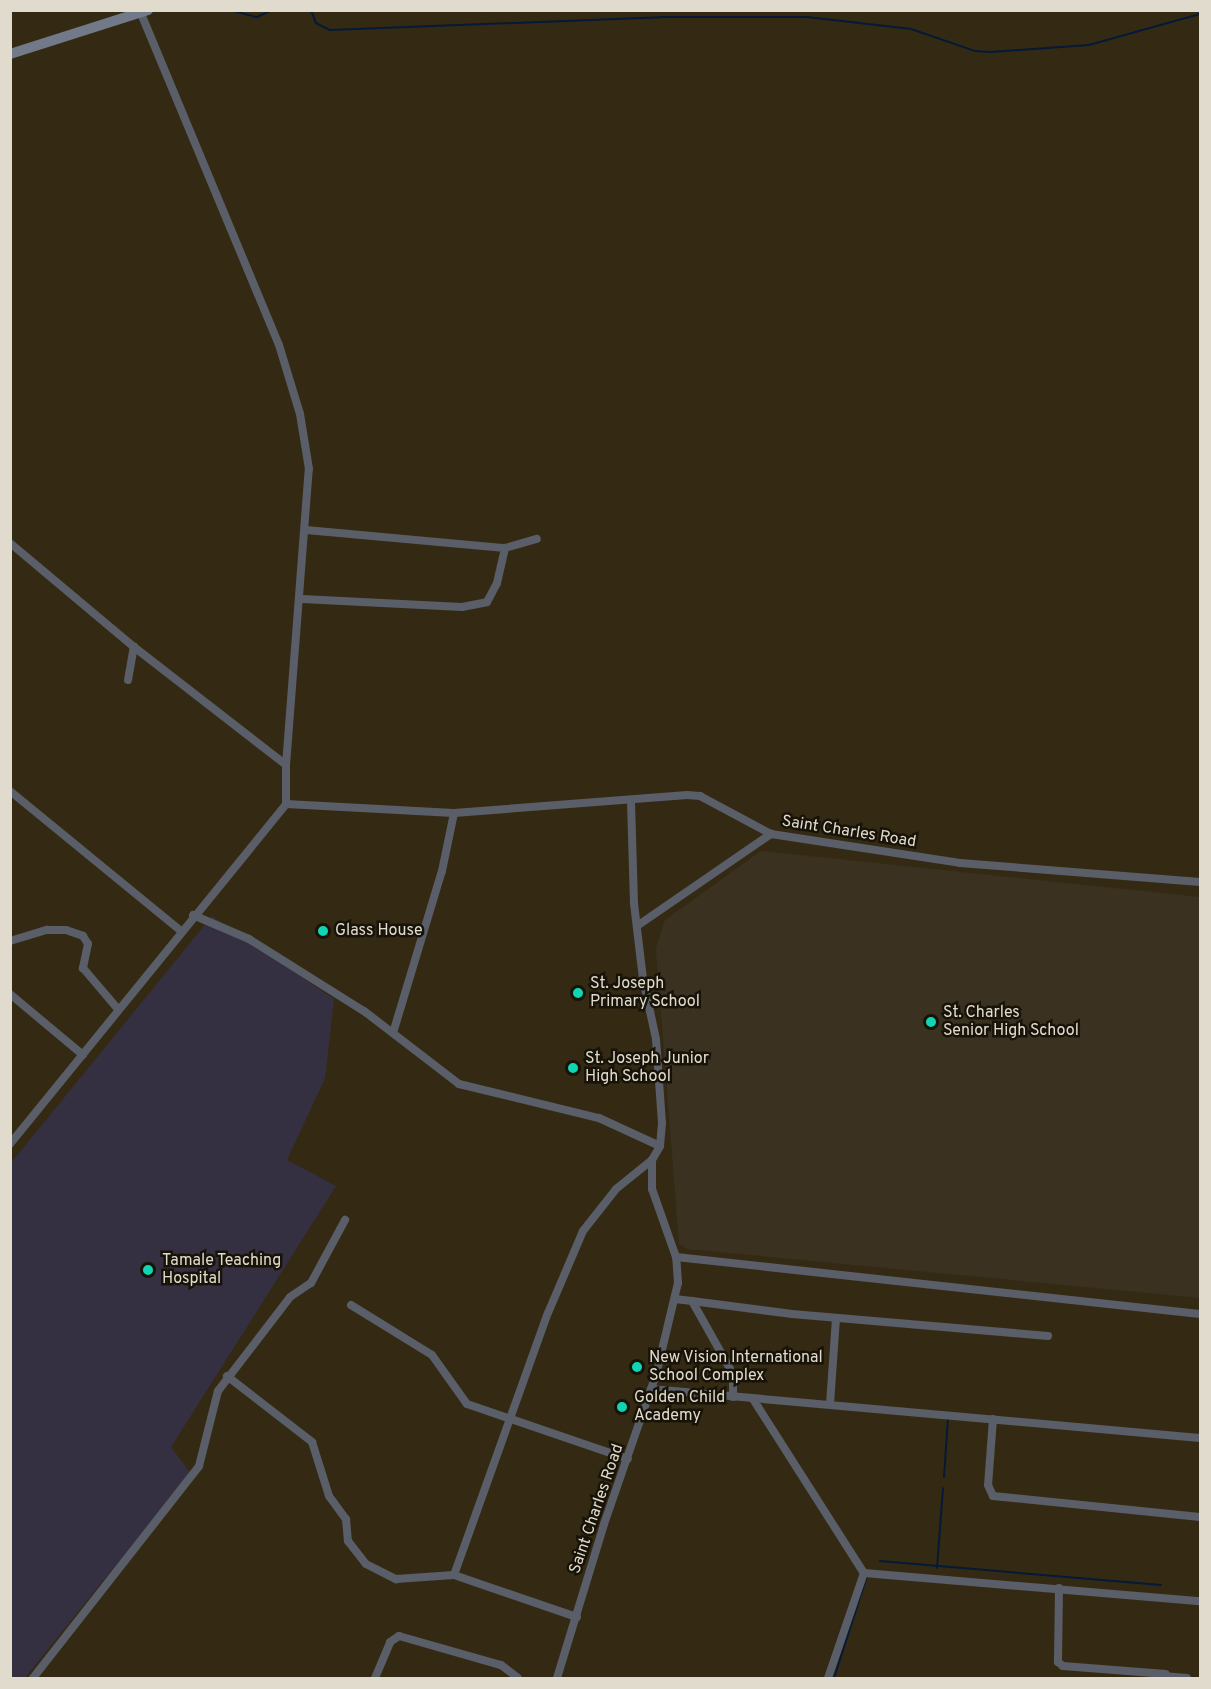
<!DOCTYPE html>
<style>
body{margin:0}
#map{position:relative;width:1211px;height:1689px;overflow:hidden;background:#342a13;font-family:Overpass,sans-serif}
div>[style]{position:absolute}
.education>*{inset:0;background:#3b3121}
.medical>*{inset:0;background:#343041}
.stream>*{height:2px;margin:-1px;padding:0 1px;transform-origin:1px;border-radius:1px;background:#041a36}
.minor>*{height:8px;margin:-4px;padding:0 4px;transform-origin:4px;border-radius:4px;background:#595e68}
.secondary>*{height:10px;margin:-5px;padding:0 5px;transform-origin:5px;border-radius:5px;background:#727a8a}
.dots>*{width:16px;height:16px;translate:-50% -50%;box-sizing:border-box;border:3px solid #181309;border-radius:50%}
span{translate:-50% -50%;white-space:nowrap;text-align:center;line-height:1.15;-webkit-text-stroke:5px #181309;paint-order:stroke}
.street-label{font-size:16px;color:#e1dbcd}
.poi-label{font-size:16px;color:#e1dbcd}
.left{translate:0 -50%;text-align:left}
.frame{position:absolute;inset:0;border:12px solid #e1dbcd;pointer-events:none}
</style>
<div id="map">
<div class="education">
<i style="clip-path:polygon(761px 851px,1200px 897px,1200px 1298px,687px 1249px,679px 1244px,656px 948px,665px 920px)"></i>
</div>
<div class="medical">
<i style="clip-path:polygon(212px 916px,334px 999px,325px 1078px,287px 1160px,336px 1186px,171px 1447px,194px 1478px,101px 1583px,25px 1678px,11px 1678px,11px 1163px)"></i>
</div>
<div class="stream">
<i style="left:230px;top:10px;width:28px;rotate:15deg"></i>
<i style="left:257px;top:17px;width:17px;rotate:-25deg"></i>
<i style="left:311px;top:10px;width:14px;rotate:69deg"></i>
<i style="left:316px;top:23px;width:16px;rotate:27deg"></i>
<i style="left:330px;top:30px;width:331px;rotate:-2.2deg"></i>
<i style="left:661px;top:17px;width:146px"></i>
<i style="left:807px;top:17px;width:105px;rotate:6.6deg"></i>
<i style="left:911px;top:29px;width:68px;rotate:19deg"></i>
<i style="left:975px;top:51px;width:15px;rotate:4deg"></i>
<i style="left:990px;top:52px;width:99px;rotate:-4deg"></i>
<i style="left:1089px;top:45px;width:115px;rotate:-15.6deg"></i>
<i style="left:944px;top:1477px;width:59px;rotate:-86.1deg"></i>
<i style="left:880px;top:1561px;width:282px;rotate:4.9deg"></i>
<i style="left:937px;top:1568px;width:80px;rotate:-85.7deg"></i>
<i style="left:834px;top:1678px;width:107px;rotate:-72.1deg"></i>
</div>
<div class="minor">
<i style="left:306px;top:530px;width:200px;rotate:5.2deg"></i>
<i style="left:505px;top:548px;width:33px;rotate:-16deg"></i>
<i style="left:10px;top:543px;width:162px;rotate:40deg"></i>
<i style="left:134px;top:647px;width:192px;rotate:37.8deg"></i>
<i style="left:302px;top:599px;width:160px;rotate:2.9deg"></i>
<i style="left:462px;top:607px;width:25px;rotate:-11deg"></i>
<i style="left:487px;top:602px;width:21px;rotate:-62deg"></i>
<i style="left:497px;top:583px;width:36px;rotate:-77deg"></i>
<i style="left:128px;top:680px;width:34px;rotate:-80deg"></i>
<i style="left:10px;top:791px;width:221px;rotate:39.3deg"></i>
<i style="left:286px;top:804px;width:168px;rotate:3.1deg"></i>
<i style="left:454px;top:813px;width:234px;rotate:-4.4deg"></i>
<i style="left:687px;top:795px;width:13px;rotate:4deg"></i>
<i style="left:700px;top:796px;width:81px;rotate:28.2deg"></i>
<i style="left:771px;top:834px;width:191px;rotate:8.7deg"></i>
<i style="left:960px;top:863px;width:241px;rotate:4.5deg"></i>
<i style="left:193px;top:915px;width:61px;rotate:23.2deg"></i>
<i style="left:249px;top:939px;width:136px;rotate:32.1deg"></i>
<i style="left:364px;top:1011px;width:120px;rotate:37.5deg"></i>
<i style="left:459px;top:1084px;width:144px;rotate:13.7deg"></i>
<i style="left:599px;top:1118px;width:67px;rotate:24.7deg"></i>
<i style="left:637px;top:926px;width:163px;rotate:-34.5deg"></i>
<i style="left:10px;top:941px;width:39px;rotate:-17deg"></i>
<i style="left:47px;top:930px;width:19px"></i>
<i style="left:66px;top:930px;width:18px;rotate:19deg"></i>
<i style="left:83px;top:936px;width:9px;rotate:58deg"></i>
<i style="left:88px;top:944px;width:25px;rotate:102deg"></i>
<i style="left:83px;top:968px;width:52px;rotate:49.6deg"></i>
<i style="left:10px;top:994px;width:95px;rotate:39.9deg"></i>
<i style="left:393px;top:1033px;width:169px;rotate:-73.2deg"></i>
<i style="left:442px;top:871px;width:59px;rotate:-78.3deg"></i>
<i style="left:10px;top:1144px;width:438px;rotate:-50.9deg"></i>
<i style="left:286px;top:804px;width:39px;rotate:-90deg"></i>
<i style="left:286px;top:765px;width:297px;rotate:-85.6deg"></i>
<i style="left:309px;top:469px;width:56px;rotate:-99.3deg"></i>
<i style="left:300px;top:414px;width:72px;rotate:-106.9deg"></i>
<i style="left:279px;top:345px;width:360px;rotate:-112.6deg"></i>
<i style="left:676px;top:1257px;width:527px;rotate:6.21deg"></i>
<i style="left:675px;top:1299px;width:17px;rotate:7deg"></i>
<i style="left:692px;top:1301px;width:84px;rotate:60.7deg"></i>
<i style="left:733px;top:1374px;width:23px;rotate:90deg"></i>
<i style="left:692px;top:1301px;width:101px;rotate:7.4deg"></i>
<i style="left:792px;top:1314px;width:257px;rotate:4.9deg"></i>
<i style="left:351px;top:1305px;width:95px;rotate:31.7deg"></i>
<i style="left:432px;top:1355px;width:60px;rotate:54.5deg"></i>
<i style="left:467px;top:1404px;width:170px;rotate:18.9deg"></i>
<i style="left:227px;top:1376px;width:108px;rotate:37.8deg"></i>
<i style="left:312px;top:1442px;width:57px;rotate:72.5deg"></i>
<i style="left:329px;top:1496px;width:29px;rotate:54deg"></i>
<i style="left:346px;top:1519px;width:22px;rotate:85deg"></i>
<i style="left:348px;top:1541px;width:29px;rotate:52deg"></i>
<i style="left:366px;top:1564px;width:34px;rotate:27deg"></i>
<i style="left:396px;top:1579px;width:58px;rotate:-3.9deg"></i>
<i style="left:454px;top:1575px;width:130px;rotate:18.9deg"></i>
<i style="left:651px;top:1389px;width:551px;rotate:5.1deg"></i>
<i style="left:753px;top:1399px;width:206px;rotate:57.5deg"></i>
<i style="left:830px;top:1404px;width:86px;rotate:-86deg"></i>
<i style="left:993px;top:1419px;width:66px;rotate:94.3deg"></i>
<i style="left:988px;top:1485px;width:12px;rotate:66deg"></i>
<i style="left:993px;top:1496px;width:208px;rotate:5.8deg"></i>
<i style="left:864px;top:1573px;width:337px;rotate:4.8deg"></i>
<i style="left:454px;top:1575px;width:278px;rotate:-70.3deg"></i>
<i style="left:548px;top:1313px;width:89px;rotate:-66.9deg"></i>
<i style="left:583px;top:1231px;width:53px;rotate:-51.8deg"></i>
<i style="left:616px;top:1189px;width:46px;rotate:-38.9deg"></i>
<i style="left:1059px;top:1588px;width:74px;rotate:90.8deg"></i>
<i style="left:1058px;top:1662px;width:6px;rotate:39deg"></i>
<i style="left:1063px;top:1666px;width:103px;rotate:4.4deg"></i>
<i style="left:1163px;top:1676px;width:24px;rotate:5deg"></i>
<i style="left:33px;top:1678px;width:269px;rotate:-51.9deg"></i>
<i style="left:199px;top:1466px;width:77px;rotate:-75.8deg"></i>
<i style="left:218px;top:1391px;width:118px;rotate:-52.5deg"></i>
<i style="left:290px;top:1297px;width:25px;rotate:-34deg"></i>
<i style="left:311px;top:1283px;width:72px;rotate:-61.6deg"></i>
<i style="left:375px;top:1678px;width:39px;rotate:-67deg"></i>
<i style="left:390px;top:1642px;width:11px;rotate:-34deg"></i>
<i style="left:399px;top:1636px;width:106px;rotate:15.9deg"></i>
<i style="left:501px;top:1665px;width:21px;rotate:37deg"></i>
<i style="left:557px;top:1678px;width:161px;rotate:-73deg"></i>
<i style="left:604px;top:1524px;width:158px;rotate:-70.8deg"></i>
<i style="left:656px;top:1375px;width:95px;rotate:-76.6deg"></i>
<i style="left:678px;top:1283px;width:26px;rotate:-94deg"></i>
<i style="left:676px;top:1257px;width:72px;rotate:-109.4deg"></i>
<i style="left:652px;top:1189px;width:29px;rotate:-90deg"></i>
<i style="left:652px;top:1160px;width:16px;rotate:-60deg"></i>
<i style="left:660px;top:1146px;width:23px;rotate:-85deg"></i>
<i style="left:662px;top:1123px;width:84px;rotate:-94.1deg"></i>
<i style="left:656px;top:1039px;width:61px;rotate:-102.2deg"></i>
<i style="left:643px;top:979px;width:77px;rotate:-96.8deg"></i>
<i style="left:634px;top:903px;width:101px;rotate:-91.7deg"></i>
<i style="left:828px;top:1678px;width:111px;rotate:-71.1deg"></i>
</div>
<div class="secondary">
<i style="left:10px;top:54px;width:145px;rotate:-17.7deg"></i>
</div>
<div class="dots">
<i style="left:323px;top:931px;background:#10d5b4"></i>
<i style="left:578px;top:993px;background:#10d5b4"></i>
<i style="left:931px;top:1022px;background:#10d5b4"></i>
<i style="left:573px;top:1068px;background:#10d5b4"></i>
<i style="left:148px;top:1270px;background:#10d5b4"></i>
<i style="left:637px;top:1367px;background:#10d5b4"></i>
<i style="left:622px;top:1407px;background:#10d5b4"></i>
</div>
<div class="street-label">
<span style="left:849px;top:832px;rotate:9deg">Saint Charles Road</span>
<span style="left:597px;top:1509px;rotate:-71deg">Saint Charles Road</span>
</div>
<div class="poi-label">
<span class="left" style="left:335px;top:931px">Glass House</span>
<span class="left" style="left:590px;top:993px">St. Joseph<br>Primary School</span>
<span class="left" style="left:943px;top:1022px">St. Charles<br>Senior High School</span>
<span class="left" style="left:585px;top:1068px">St. Joseph Junior<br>High School</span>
<span class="left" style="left:162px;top:1270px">Tamale Teaching<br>Hospital</span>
<span class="left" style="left:649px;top:1367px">New Vision International<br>School Complex</span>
<span class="left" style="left:634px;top:1407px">Golden Child<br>Academy</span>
</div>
<div class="frame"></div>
</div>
